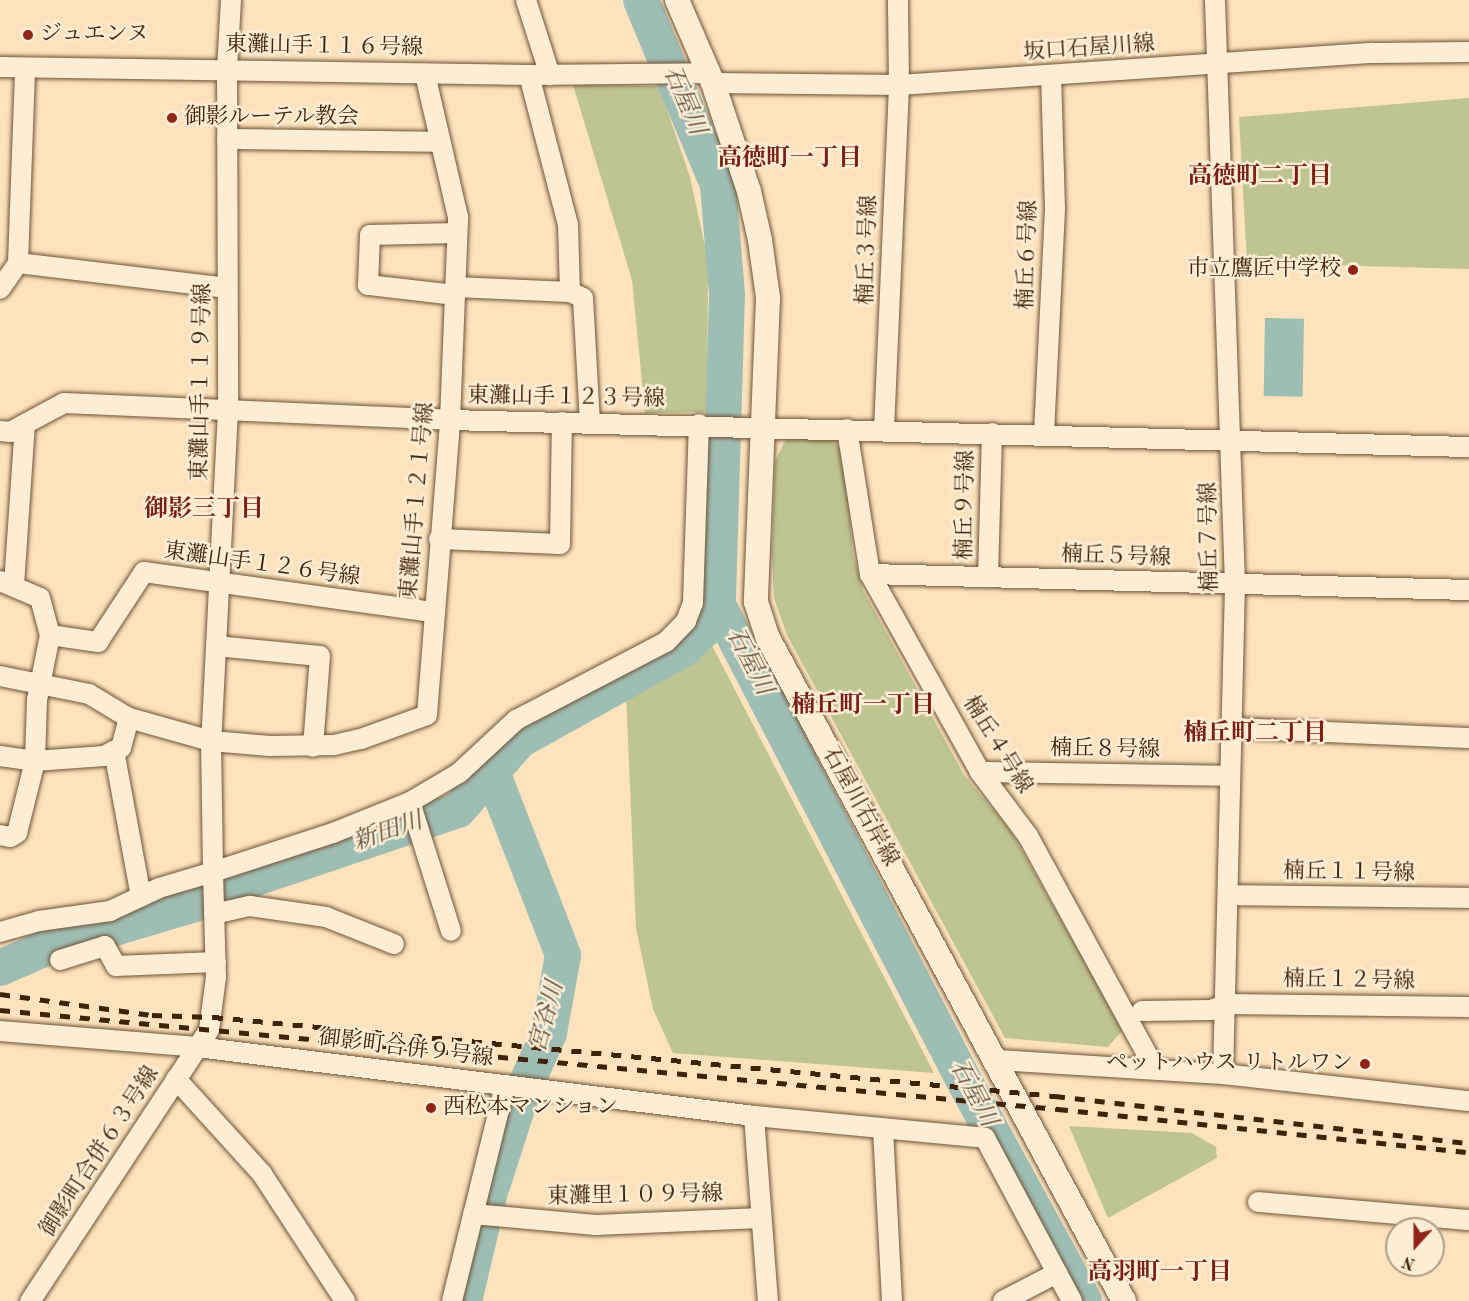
<!DOCTYPE html>
<meta charset="utf-8">
<style>
body{margin:0}
#map{position:relative;width:1469px;height:1301px;overflow:hidden;background:#fce3bd;font-family:"Old Standard TT","Noto Serif JP",serif}
div>[style]{position:absolute}
.green>*{inset:0;background:#bec492}
.water>*{inset:0;background:#9fbeb3;transform-origin:0 0}
.river>*{height:36px;margin:-18px;padding:0 18px;transform-origin:18px;border-radius:18px;background:#9fbeb3}
.roads{filter:drop-shadow(0 0 2px #6f5236) drop-shadow(0 0 2px #6f5236)}
.minor>*{height:20px;margin:-10px;padding:0 10px;transform-origin:10px;border-radius:10px;background:#fdedd4}
.tertiary>*{height:24px;margin:-12px;padding:0 12px;transform-origin:12px;border-radius:12px;background:#fdedd4}
.rail>*{height:4.5px;margin-top:-2.25px;transform-origin:0;background:repeating-linear-gradient(90deg,#402209 0 10px,transparent 0 20px)}
.dots>*{width:16px;height:16px;translate:-50% -50%;box-sizing:border-box;border:3px solid #fdedd4;border-radius:50%}
span{translate:-50% -50%;white-space:nowrap;text-align:center;line-height:1.15;-webkit-text-stroke:5px #fdedd4;paint-order:stroke}
.poi-label{font-size:22px;color:#402209}
.left{translate:0 -50%;text-align:left}
.right{translate:-100% -50%;text-align:right}
.street-label{font-size:22px;color:#402209}
.water-label{font-size:24px;color:#5c513c;font-style:italic}
.neighbourhood-label{font-size:24px;color:#7a1f14;font-weight:700}
.north{position:absolute;left:1385px;top:1217px;width:60px;height:60px;box-sizing:border-box;background:#fdedd4;border:2px solid #b19c83;border-radius:50%;rotate:201deg;font-size:16px;font-weight:700;line-height:24px;text-align:center;color:#402209}
.north::after{content:'';display:block;margin:auto;width:21px;height:27px;background:#8f2418;clip-path:polygon(50% 0,100% 100%,50% 72%,0 100%)}
</style>
<div id="map">
<div class="green">
<i style="clip-path:polygon(573px 85px,659px 86px,690px 177px,708px 260px,707px 412px,645px 413px,632px 280px)"></i>
<i style="clip-path:polygon(1469px 98px,1469px 269px,1247px 263px,1239px 117px)"></i>
<i style="clip-path:polygon(787px 437px,834px 440px,844px 456px,853px 554px,863px 590px,964px 775px,1011px 831px,1123px 1030px,1108px 1047px,1005px 1038px,787px 635px,774px 598px,772px 558px,775px 461px)"></i>
<i style="clip-path:polygon(708px 638px,934px 1073px,673px 1053px,653px 1009px,636px 928px,626px 693px,687px 655px)"></i>
<i style="clip-path:polygon(1069px 1126px,1192px 1133px,1216px 1147px,1217px 1158px,1108px 1218px)"></i>
</div>
<div class="water">
<i style="left:1265px;top:318px;width:39px;height:78px;rotate:1deg"></i>
</div>
<div class="river">
<i style="left:641px;top:0;width:200px;rotate:67.4deg"></i>
<i style="left:718px;top:185px;width:110px;rotate:85.3deg"></i>
<i style="left:727px;top:295px;width:310px;rotate:91.7deg"></i>
<i style="left:718px;top:605px;width:531px;rotate:62.66deg"></i>
<i style="left:962px;top:1077px;width:255px;rotate:61.4deg"></i>
<i style="left:0;top:968px;width:45px;rotate:-23.7deg"></i>
<i style="left:41px;top:950px;width:158px;rotate:-16.6deg"></i>
<i style="left:192px;top:905px;width:69px;rotate:-22.9deg"></i>
<i style="left:256px;top:878px;width:213px;rotate:-18.6deg"></i>
<i style="left:458px;top:810px;width:94px;rotate:-48.5deg"></i>
<i style="left:520px;top:740px;width:189px;rotate:-29.1deg"></i>
<i style="left:685px;top:648px;width:29px;rotate:-44deg"></i>
<i style="left:706px;top:628px;width:26px;rotate:-62deg"></i>
<i style="left:464px;top:1301px;width:109px;rotate:-76.7deg"></i>
<i style="left:489px;top:1195px;width:107px;rotate:-72.1deg"></i>
<i style="left:522px;top:1093px;width:66px;rotate:-65.8deg"></i>
<i style="left:549px;top:1033px;width:79px;rotate:-79.8deg"></i>
<i style="left:563px;top:955px;width:196px;rotate:-111.2deg"></i>
</div>
<div class="roads">
<div class="minor">
<i style="left:231px;top:0;width:69px;rotate:93.3deg"></i>
<i style="left:227px;top:69px;width:341px;rotate:89.8deg"></i>
<i style="left:228px;top:410px;width:331px;rotate:92.9deg"></i>
<i style="left:211px;top:741px;width:131px;rotate:89.1deg"></i>
<i style="left:213px;top:872px;width:126px;rotate:-18deg"></i>
<i style="left:333px;top:833px;width:83px;rotate:-21.9deg"></i>
<i style="left:410px;top:802px;width:57px;rotate:-30.6deg"></i>
<i style="left:459px;top:773px;width:78px;rotate:-42.9deg"></i>
<i style="left:516px;top:720px;width:169px;rotate:-27.5deg"></i>
<i style="left:666px;top:642px;width:29px;rotate:-46deg"></i>
<i style="left:686px;top:621px;width:19px;rotate:-69deg"></i>
<i style="left:693px;top:603px;width:179px;rotate:-88.1deg"></i>
<i style="left:526px;top:0;width:79px;rotate:72.3deg"></i>
<i style="left:1215px;top:0;width:585px;rotate:88.04deg"></i>
<i style="left:1235px;top:585px;width:489px;rotate:91.4deg"></i>
<i style="left:0;top:67px;width:529px;rotate:0.87deg"></i>
<i style="left:529px;top:75px;width:179px;rotate:-0.6deg"></i>
<i style="left:529px;top:75px;width:155px;rotate:75.4deg"></i>
<i style="left:568px;top:225px;width:67px;rotate:88.3deg"></i>
<i style="left:570px;top:292px;width:14px;rotate:25deg"></i>
<i style="left:583px;top:298px;width:124px;rotate:86.8deg"></i>
<i style="left:713px;top:83px;width:186px;rotate:0.6deg"></i>
<i style="left:899px;top:85px;width:475px;rotate:-3.9deg"></i>
<i style="left:1373px;top:53px;width:96px;rotate:-0.6deg"></i>
<i style="left:227px;top:139px;width:213px;rotate:0.8deg"></i>
<i style="left:18px;top:263px;width:211px;rotate:6.8deg"></i>
<i style="left:455px;top:287px;width:115px;rotate:2.5deg"></i>
<i style="left:0;top:289px;width:32px;rotate:-55deg"></i>
<i style="left:18px;top:263px;width:195px;rotate:-87.9deg"></i>
<i style="left:455px;top:295px;width:88px;rotate:-173.4deg"></i>
<i style="left:368px;top:285px;width:50px;rotate:-87.7deg"></i>
<i style="left:370px;top:235px;width:87px;rotate:-1.3deg"></i>
<i style="left:847px;top:429px;width:147px;rotate:81deg"></i>
<i style="left:870px;top:574px;width:227px;rotate:60.9deg"></i>
<i style="left:980px;top:772px;width:80px;rotate:53.1deg"></i>
<i style="left:1028px;top:836px;width:265px;rotate:61.4deg"></i>
<i style="left:884px;top:430px;width:345px;rotate:-87.5deg"></i>
<i style="left:899px;top:85px;width:85px;rotate:-90.7deg"></i>
<i style="left:0;top:431px;width:10px;rotate:6deg"></i>
<i style="left:10px;top:432px;width:61px;rotate:-28.2deg"></i>
<i style="left:64px;top:403px;width:386px;rotate:2.5deg"></i>
<i style="left:450px;top:420px;width:1019px;rotate:1.52deg"></i>
<i style="left:1044px;top:434px;width:225px;rotate:-87.2deg"></i>
<i style="left:1055px;top:209px;width:132px;rotate:-91.7deg"></i>
<i style="left:439px;top:539px;width:121px;rotate:2.4deg"></i>
<i style="left:560px;top:544px;width:122px;rotate:-89.1deg"></i>
<i style="left:870px;top:574px;width:599px;rotate:1.53deg"></i>
<i style="left:988px;top:577px;width:144px;rotate:-88.4deg"></i>
<i style="left:0;top:581px;width:43px;rotate:23deg"></i>
<i style="left:40px;top:598px;width:38px;rotate:75deg"></i>
<i style="left:50px;top:635px;width:66px;rotate:101.3deg"></i>
<i style="left:37px;top:700px;width:61px;rotate:91.9deg"></i>
<i style="left:35px;top:761px;width:74px;rotate:104deg"></i>
<i style="left:17px;top:833px;width:8px;rotate:150deg"></i>
<i style="left:10px;top:837px;width:10px;rotate:-169deg"></i>
<i style="left:14px;top:585px;width:161px;rotate:-86.1deg"></i>
<i style="left:50px;top:635px;width:49px;rotate:8.3deg"></i>
<i style="left:98px;top:642px;width:84px;rotate:-56.7deg"></i>
<i style="left:144px;top:572px;width:291px;rotate:7.9deg"></i>
<i style="left:216px;top:646px;width:104px;rotate:5.5deg"></i>
<i style="left:320px;top:656px;width:91px;rotate:94.4deg"></i>
<i style="left:0;top:676px;width:91px;rotate:11.4deg"></i>
<i style="left:89px;top:694px;width:47px;rotate:31deg"></i>
<i style="left:129px;top:718px;width:85px;rotate:15.7deg"></i>
<i style="left:211px;top:741px;width:59px;rotate:4.8deg"></i>
<i style="left:270px;top:746px;width:64px;rotate:-0.9deg"></i>
<i style="left:334px;top:745px;width:28px;rotate:-13deg"></i>
<i style="left:361px;top:739px;width:70px;rotate:-20deg"></i>
<i style="left:427px;top:715px;width:296px;rotate:-85.5deg"></i>
<i style="left:450px;top:420px;width:203px;rotate:-87.7deg"></i>
<i style="left:458px;top:217px;width:147px;rotate:-103deg"></i>
<i style="left:129px;top:718px;width:31px;rotate:105deg"></i>
<i style="left:121px;top:748px;width:8px;rotate:157deg"></i>
<i style="left:114px;top:751px;width:148px;rotate:79.5deg"></i>
<i style="left:1231px;top:728px;width:238px;rotate:2.4deg"></i>
<i style="left:0;top:756px;width:35px;rotate:8deg"></i>
<i style="left:35px;top:761px;width:69px;rotate:-4.1deg"></i>
<i style="left:104px;top:756px;width:11px;rotate:-27deg"></i>
<i style="left:980px;top:772px;width:249px;rotate:0.9deg"></i>
<i style="left:410px;top:802px;width:135px;rotate:72.4deg"></i>
<i style="left:1228px;top:895px;width:241px;rotate:0.7deg"></i>
<i style="left:214px;top:914px;width:37px;rotate:-13deg"></i>
<i style="left:250px;top:906px;width:77px;rotate:8.2deg"></i>
<i style="left:326px;top:917px;width:73px;rotate:21.7deg"></i>
<i style="left:0;top:932px;width:41px;rotate:-15.8deg"></i>
<i style="left:39px;top:921px;width:72px;rotate:-8deg"></i>
<i style="left:110px;top:911px;width:54px;rotate:-25.1deg"></i>
<i style="left:159px;top:888px;width:56px;rotate:-16.5deg"></i>
<i style="left:213px;top:872px;width:105px;rotate:88.4deg"></i>
<i style="left:216px;top:977px;width:53px;rotate:97.5deg"></i>
<i style="left:209px;top:1030px;width:325px;rotate:123.4deg"></i>
<i style="left:60px;top:960px;width:47px;rotate:-17.3deg"></i>
<i style="left:105px;top:946px;width:23px;rotate:61deg"></i>
<i style="left:116px;top:966px;width:100px;rotate:-2.3deg"></i>
<i style="left:1142px;top:1011px;width:69px;rotate:-0.8deg"></i>
<i style="left:1211px;top:1010px;width:17px;rotate:-21deg"></i>
<i style="left:1227px;top:1004px;width:242px;rotate:0.7deg"></i>
<i style="left:0;top:1031px;width:198px;rotate:4.6deg"></i>
<i style="left:197px;top:1047px;width:561px;rotate:7.06deg"></i>
<i style="left:754px;top:1116px;width:232px;rotate:5.4deg"></i>
<i style="left:985px;top:1138px;width:185px;rotate:61.9deg"></i>
<i style="left:998px;top:1060px;width:225px;rotate:3.6deg"></i>
<i style="left:1223px;top:1074px;width:247px;rotate:6.3deg"></i>
<i style="left:176px;top:1079px;width:128px;rotate:47.8deg"></i>
<i style="left:262px;top:1174px;width:152px;rotate:56.8deg"></i>
<i style="left:754px;top:1116px;width:186px;rotate:85.7deg"></i>
<i style="left:883px;top:1129px;width:172px;rotate:87deg"></i>
<i style="left:1258px;top:1202px;width:212px;rotate:4.9deg"></i>
<i style="left:473px;top:1214px;width:123px;rotate:5.1deg"></i>
<i style="left:596px;top:1225px;width:165px;rotate:-2.4deg"></i>
<i style="left:452px;top:1301px;width:222px;rotate:-76.2deg"></i>
<i style="left:1003px;top:1301px;width:61px;rotate:-27.4deg"></i>
</div>
<div class="tertiary">
<i style="left:677px;top:0;width:90px;rotate:66.6deg"></i>
<i style="left:713px;top:83px;width:114px;rotate:71.6deg"></i>
<i style="left:749px;top:191px;width:50px;rotate:77.3deg"></i>
<i style="left:760px;top:240px;width:59px;rotate:82.1deg"></i>
<i style="left:768px;top:298px;width:304px;rotate:92.3deg"></i>
<i style="left:756px;top:602px;width:38px;rotate:72deg"></i>
<i style="left:768px;top:638px;width:753px;rotate:61.77deg"></i>
</div>
</div>
<div class="rail">
<i style="left:0;top:994px;width:153px;rotate:7.9deg"></i>
<i style="left:152px;top:1015px;width:61px;rotate:1.9deg"></i>
<i style="left:213px;top:1017px;width:846px;rotate:5.36deg"></i>
<i style="left:1055px;top:1096px;width:417px;rotate:6.5deg"></i>
<i style="left:0;top:1010px;width:1063px;rotate:5.35deg"></i>
<i style="left:1058px;top:1109px;width:413px;rotate:6deg"></i>
</div>
<div class="dots">
<i style="left:28px;top:35px;background:#8f2418"></i>
<i style="left:172px;top:118px;background:#8f2418"></i>
<i style="left:1353px;top:270px;background:#8f2418"></i>
<i style="left:1365px;top:1064px;background:#8f2418"></i>
<i style="left:431px;top:1108px;background:#8f2418"></i>
</div>
<div class="poi-label">
<span class="left" style="left:40px;top:35px">ジュエンヌ</span>
<span class="left" style="left:184px;top:118px">御影ルーテル教会</span>
<span class="right" style="left:1341px;top:270px">市立鷹匠中学校</span>
<span class="right" style="left:1353px;top:1064px">ペットハウス リトルワン</span>
<span class="left" style="left:443px;top:1108px">西松本マンション</span>
</div>
<div class="street-label">
<span style="left:324px;top:47px;rotate:1deg">東灘山手１１６号線</span>
<span style="left:1089px;top:49px;rotate:-4deg">坂口石屋川線</span>
<span style="left:868px;top:250px;rotate:-88deg">楠丘３号線</span>
<span style="left:1028px;top:255px;rotate:-88deg">楠丘６号線</span>
<span style="left:202px;top:382px;rotate:-89deg">東灘山手１１９号線</span>
<span style="left:566px;top:398px;rotate:1deg">東灘山手１２３号線</span>
<span style="left:418px;top:501px;rotate:-85deg">東灘山手１２１号線</span>
<span style="left:966px;top:505px;rotate:-89deg">楠丘９号線</span>
<span style="left:1210px;top:537px;rotate:-91deg">楠丘７号線</span>
<span style="left:1116px;top:557px;rotate:2deg">楠丘５号線</span>
<span style="left:262px;top:565px;rotate:8deg">東灘山手１２６号線</span>
<span style="left:997px;top:745px;rotate:58deg">楠丘４号線</span>
<span style="left:1105px;top:750px;rotate:1deg">楠丘８号線</span>
<span style="left:860px;top:807px;rotate:61deg">石屋川右岸線</span>
<span style="left:1349px;top:873px;rotate:1deg">楠丘１１号線</span>
<span style="left:1349px;top:981px;rotate:1deg">楠丘１２号線</span>
<span style="left:406px;top:1049px;rotate:7deg">御影町合併９号線</span>
<span style="left:100px;top:1152px;rotate:-57deg">御影町合併６３号線</span>
<span style="left:635px;top:1196px;rotate:-1deg">東灘里１０９号線</span>
</div>
<div class="water-label">
<span style="left:683px;top:101px;rotate:67deg">石屋川</span>
<span style="left:748px;top:662px;rotate:63deg">石屋川</span>
<span style="left:388px;top:833px;rotate:-19deg">新田川</span>
<span style="left:548px;top:1017px;rotate:-75deg">宮谷川</span>
<span style="left:972px;top:1094px;rotate:62deg">石屋川</span>
</div>
<div class="neighbourhood-label">
<span style="left:790px;top:160px">高徳町一丁目</span>
<span style="left:1260px;top:178px">高徳町二丁目</span>
<span style="left:204px;top:511px">御影三丁目</span>
<span style="left:863px;top:707px">楠丘町一丁目</span>
<span style="left:1255px;top:735px">楠丘町二丁目</span>
<span style="left:1160px;top:1274px">高羽町一丁目</span>
</div>
<div class="north">N</div>
</div>
